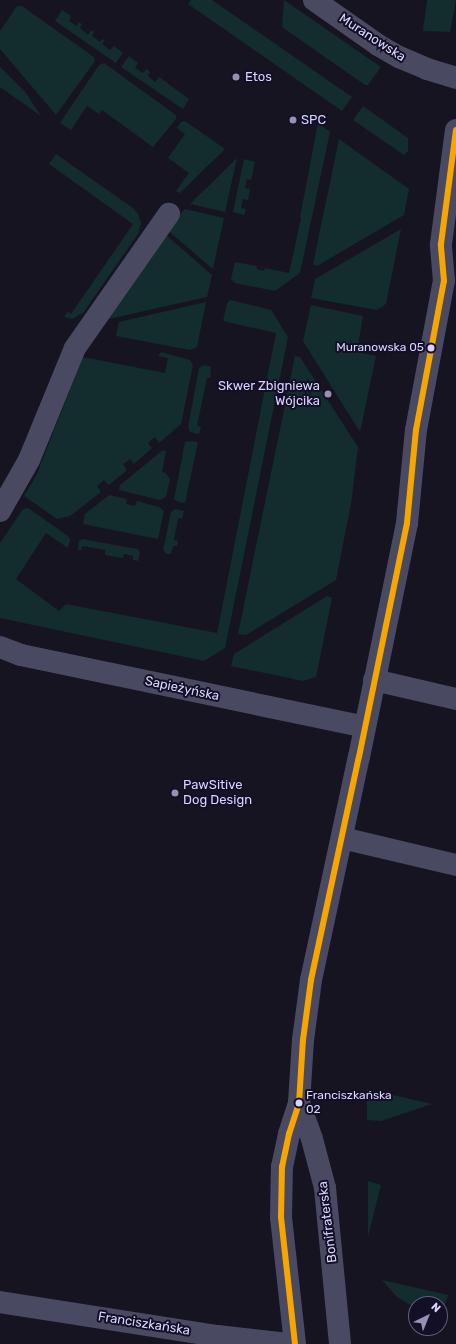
<!DOCTYPE html>
<meta charset="utf-8">
<style>
body{margin:0}
#map{position:relative;width:456px;height:1344px;overflow:hidden;background:#161421;font-family:Rubik,sans-serif}
div>[style]{position:absolute}
.green>*{inset:0;background:#132c2d}
.minor>*{height:22px;margin:-11px;padding:0 11px;transform-origin:11px;border-radius:11px;background:#4a4962}
.bus-1>*{height:6px;margin:-3px;padding:0 3px;transform-origin:3px;border-radius:3px;background:#f7a600}
.dots>*{width:11px;height:11px;translate:-50% -50%;box-sizing:border-box;border:2px solid #130f26;border-radius:50%}
span{translate:-50% -50%;white-space:nowrap;text-align:center;line-height:1.15;-webkit-text-stroke:4px #130f26;paint-order:stroke}
.bus-label{font-size:12px;color:#d9d4ff}
.right{translate:-100% -50%;text-align:right}
.left{translate:0 -50%;text-align:left}
.street-label{font-size:13px;color:#d9d4ff}
.poi-label{font-size:13px;color:#d9d4ff}
.north{position:absolute;left:408px;top:1296px;width:40px;height:40px;box-sizing:border-box;background:#130f26;border:1px solid #625e7d;border-radius:50%;rotate:43deg;font-size:11px;font-weight:700;line-height:16px;text-align:center;color:#d9d4ff}
.north::after{content:'';display:block;margin:auto;width:14px;height:18px;background:#9591b1;clip-path:polygon(50% 0,100% 100%,50% 72%,0 100%)}
</style>
<div id="map">
<div class="green">
<i style="clip-path:polygon(191px 0,212px 0,352px 97px,342px 111px,188px 4px)"></i>
<i style="clip-path:polygon(284px 0,381px 67px,368px 85px,365px 85px,282px 27px)"></i>
<i style="clip-path:polygon(427px 0,456px 0,450px 32px,423px 31px)"></i>
<i style="clip-path:polygon(17px 6px,22px 6px,94px 57px,95px 61px,56px 115px,0 49px,0 31px)"></i>
<i style="clip-path:polygon(62px 10px,71px 16px,69px 21px,77px 26px,79px 22px,82px 24px,80px 28px,88px 35px,91px 30px,94px 32px,92px 36px,100px 42px,102px 39px,105px 40px,102px 44px,110px 50px,114px 46px,123px 53px,116px 63px,55px 21px)"></i>
<i style="clip-path:polygon(129px 56px,138px 63px,135px 68px,143px 73px,147px 69px,150px 72px,148px 76px,155px 82px,159px 77px,189px 99px,183px 109px,121px 67px)"></i>
<i style="clip-path:polygon(104px 63px,176px 115px,176px 119px,153px 147px,102px 110px,99px 114px,87px 106px,71px 130px,60px 123px,99px 65px)"></i>
<i style="clip-path:polygon(0 67px,26px 93px,41px 116px,0 87px)"></i>
<i style="clip-path:polygon(363px 106px,408px 138px,408px 151px,404px 155px,353px 120px)"></i>
<i style="clip-path:polygon(185px 121px,225px 149px,180px 193px,176px 191px,189px 173px,168px 158px,185px 134px,177px 128px,181px 122px)"></i>
<i style="clip-path:polygon(318px 123px,330px 132px,300px 273px,275px 291px,235px 283px,231px 279px,235px 262px,257px 266px,257px 269px,264px 271px,265px 268px,289px 273px,301px 218px,300px 217px)"></i>
<i style="clip-path:polygon(339px 139px,409px 189px,404px 215px,317px 266px,313px 264px)"></i>
<i style="clip-path:polygon(56px 154px,133px 208px,138px 214px,141px 223px,138px 234px,83px 313px,72px 319px,64px 317px,68px 311px,71px 314px,133px 224px,49px 164px)"></i>
<i style="clip-path:polygon(237px 158px,225px 212px,190px 204px)"></i>
<i style="clip-path:polygon(244px 159px,255px 162px,251px 180px,247px 179px,245px 188px,250px 189px,248px 200px,243px 199px,241px 208px,246px 209px,244px 215px,233px 212px)"></i>
<i style="clip-path:polygon(185px 209px,224px 218px,213px 269px,167px 230px,177px 217px)"></i>
<i style="clip-path:polygon(401px 229px,386px 304px,377px 310px,311px 298px,315px 279px)"></i>
<i style="clip-path:polygon(165px 234px,212px 275px,207px 297px,104px 320px)"></i>
<i style="clip-path:polygon(230px 300px,271px 310px,288px 337px,225px 648px,204px 661px,0 618px,0 543px,23px 509px,28px 508px,68px 536px,70px 540px,68px 548px,46px 533px,16px 579px,59px 611px,66px 604px,217px 633px,276px 333px,223px 321px,227px 303px)"></i>
<i style="clip-path:polygon(206px 302px,197px 347px,190px 350px,116px 336px,119px 322px)"></i>
<i style="clip-path:polygon(311px 305px,363px 316px,357px 352px,376px 356px,360px 432px,303px 341px)"></i>
<i style="clip-path:polygon(161px 352px,190px 360px,193px 365px,181px 424px,159px 443px,155px 437px,148px 443px,152px 448px,134px 464px,130px 459px,123px 464px,127px 470px,109px 485px,104px 480px,97px 486px,101px 492px,70px 516px,57px 519px,24px 496px,36px 476px,83px 357px,165px 373px,168px 358px,158px 356px)"></i>
<i style="clip-path:polygon(295px 356px,300px 357px,358px 447px,351px 504px,336px 580px,246px 635px,238px 634px)"></i>
<i style="clip-path:polygon(204px 365px,211px 367px,210px 378px,207px 378px,197px 426px,201px 427px,199px 434px,190px 432px,188px 427px,199px 368px)"></i>
<i style="clip-path:polygon(189px 441px,198px 442px,185px 503px,178px 502px,174px 499px,185px 442px)"></i>
<i style="clip-path:polygon(163px 450px,166px 451px,162px 472px,166px 473px,170px 479px,166px 497px,160px 500px,119px 490px,120px 485px)"></i>
<i style="clip-path:polygon(109px 495px,127px 499px,126px 504px,135px 506px,137px 501px,159px 507px,164px 511px,158px 539px,83px 524px,85px 514px)"></i>
<i style="clip-path:polygon(175px 509px,184px 511px,182px 519px,178px 518px,174px 540px,178px 541px,177px 546px,173px 546px,171px 554px,167px 554px,163px 550px,171px 512px)"></i>
<i style="clip-path:polygon(82px 539px,137px 549px,140px 552px,138px 561px,133px 560px,133px 556px,124px 554px,123px 558px,105px 555px,105px 550px,82px 546px,81px 550px,78px 550px,79px 541px)"></i>
<i style="clip-path:polygon(327px 596px,332px 598px,316px 677px,303px 681px,231px 666px,234px 654px)"></i>
<i style="clip-path:polygon(367px 1089px,432px 1104px,381px 1121px,367px 1120px)"></i>
<i style="clip-path:polygon(368px 1181px,381px 1185px,368px 1237px)"></i>
<i style="clip-path:polygon(382px 1280px,448px 1295px,442px 1315px,440px 1314px,440px 1304px,416px 1304px,416px 1308px,397px 1297px)"></i>
</div>
<div class="minor">
<i style="left:314px;top:0;width:78px;rotate:35.1deg"></i>
<i style="left:378px;top:45px;width:24px;rotate:30deg"></i>
<i style="left:399px;top:57px;width:30px;rotate:23deg"></i>
<i style="left:427px;top:69px;width:30px;rotate:17deg"></i>
<i style="left:0;top:511px;width:59px;rotate:-60.4deg"></i>
<i style="left:29px;top:460px;width:121px;rotate:-67.7deg"></i>
<i style="left:75px;top:348px;width:164px;rotate:-55deg"></i>
<i style="left:0;top:647px;width:22px;rotate:21deg"></i>
<i style="left:21px;top:655px;width:351px;rotate:11.8deg"></i>
<i style="left:374px;top:680px;width:84px;rotate:13deg"></i>
<i style="left:342px;top:838px;width:117px;rotate:13.3deg"></i>
<i style="left:299px;top:1103px;width:38px;rotate:70deg"></i>
<i style="left:312px;top:1139px;width:51px;rotate:75.1deg"></i>
<i style="left:325px;top:1188px;width:157px;rotate:84.5deg"></i>
<i style="left:0;top:1302px;width:220px;rotate:8.9deg"></i>
<i style="left:217px;top:1336px;width:71px;rotate:6.4deg"></i>
<i style="left:295px;top:1344px;width:128px;rotate:-96.3deg"></i>
<i style="left:281px;top:1217px;width:50px;rotate:-88.9deg"></i>
<i style="left:282px;top:1167px;width:34px;rotate:-78deg"></i>
<i style="left:289px;top:1134px;width:33px;rotate:-72deg"></i>
<i style="left:299px;top:1103px;width:63px;rotate:-86.4deg"></i>
<i style="left:303px;top:1040px;width:61px;rotate:-82.4deg"></i>
<i style="left:311px;top:980px;width:228px;rotate:-77.9deg"></i>
<i style="left:359px;top:757px;width:239px;rotate:-78.4deg"></i>
<i style="left:407px;top:523px;width:93px;rotate:-84.5deg"></i>
<i style="left:416px;top:430px;width:152px;rotate:-79.4deg"></i>
<i style="left:444px;top:281px;width:37px;rotate:-95deg"></i>
<i style="left:441px;top:244px;width:115px;rotate:-82.5deg"></i>
</div>
<div class="bus-1">
<i style="left:295px;top:1344px;width:128px;rotate:-96.3deg"></i>
<i style="left:281px;top:1217px;width:50px;rotate:-88.9deg"></i>
<i style="left:282px;top:1167px;width:34px;rotate:-78deg"></i>
<i style="left:289px;top:1134px;width:33px;rotate:-72deg"></i>
<i style="left:299px;top:1103px;width:63px;rotate:-86.4deg"></i>
<i style="left:303px;top:1040px;width:61px;rotate:-82.4deg"></i>
<i style="left:311px;top:980px;width:228px;rotate:-77.9deg"></i>
<i style="left:359px;top:757px;width:239px;rotate:-78.4deg"></i>
<i style="left:407px;top:523px;width:93px;rotate:-84.5deg"></i>
<i style="left:416px;top:430px;width:152px;rotate:-79.4deg"></i>
<i style="left:444px;top:281px;width:37px;rotate:-95deg"></i>
<i style="left:441px;top:244px;width:115px;rotate:-82.5deg"></i>
</div>
<div class="dots">
<i style="left:236px;top:77px;background:#9591b1"></i>
<i style="left:293px;top:120px;background:#9591b1"></i>
<i style="left:431px;top:348px;background:#d9d4ff"></i>
<i style="left:328px;top:394px;background:#9591b1"></i>
<i style="left:175px;top:793px;background:#9591b1"></i>
<i style="left:299px;top:1103px;background:#d9d4ff"></i>
</div>
<div class="bus-label">
<span class="right" style="left:424px;top:348px">Muranowska 05</span>
<span class="left" style="left:306px;top:1103px">Franciszkańska<br>02</span>
</div>
<div class="street-label">
<span style="left:372px;top:38px;rotate:33deg">Muranowska</span>
<span style="left:182px;top:689px;rotate:12deg">Sapieżyńska</span>
<span style="left:328px;top:1222px;rotate:-97deg">Bonifraterska</span>
<span style="left:144px;top:1324px;rotate:9deg">Franciszkańska</span>
</div>
<div class="poi-label">
<span class="left" style="left:245px;top:77px">Etos</span>
<span class="left" style="left:301px;top:120px">SPC</span>
<span class="right" style="left:320px;top:394px">Skwer Zbigniewa<br>Wójcika</span>
<span class="left" style="left:183px;top:793px">PawSitive<br>Dog Design</span>
</div>
<div class="north">N</div>
</div>
